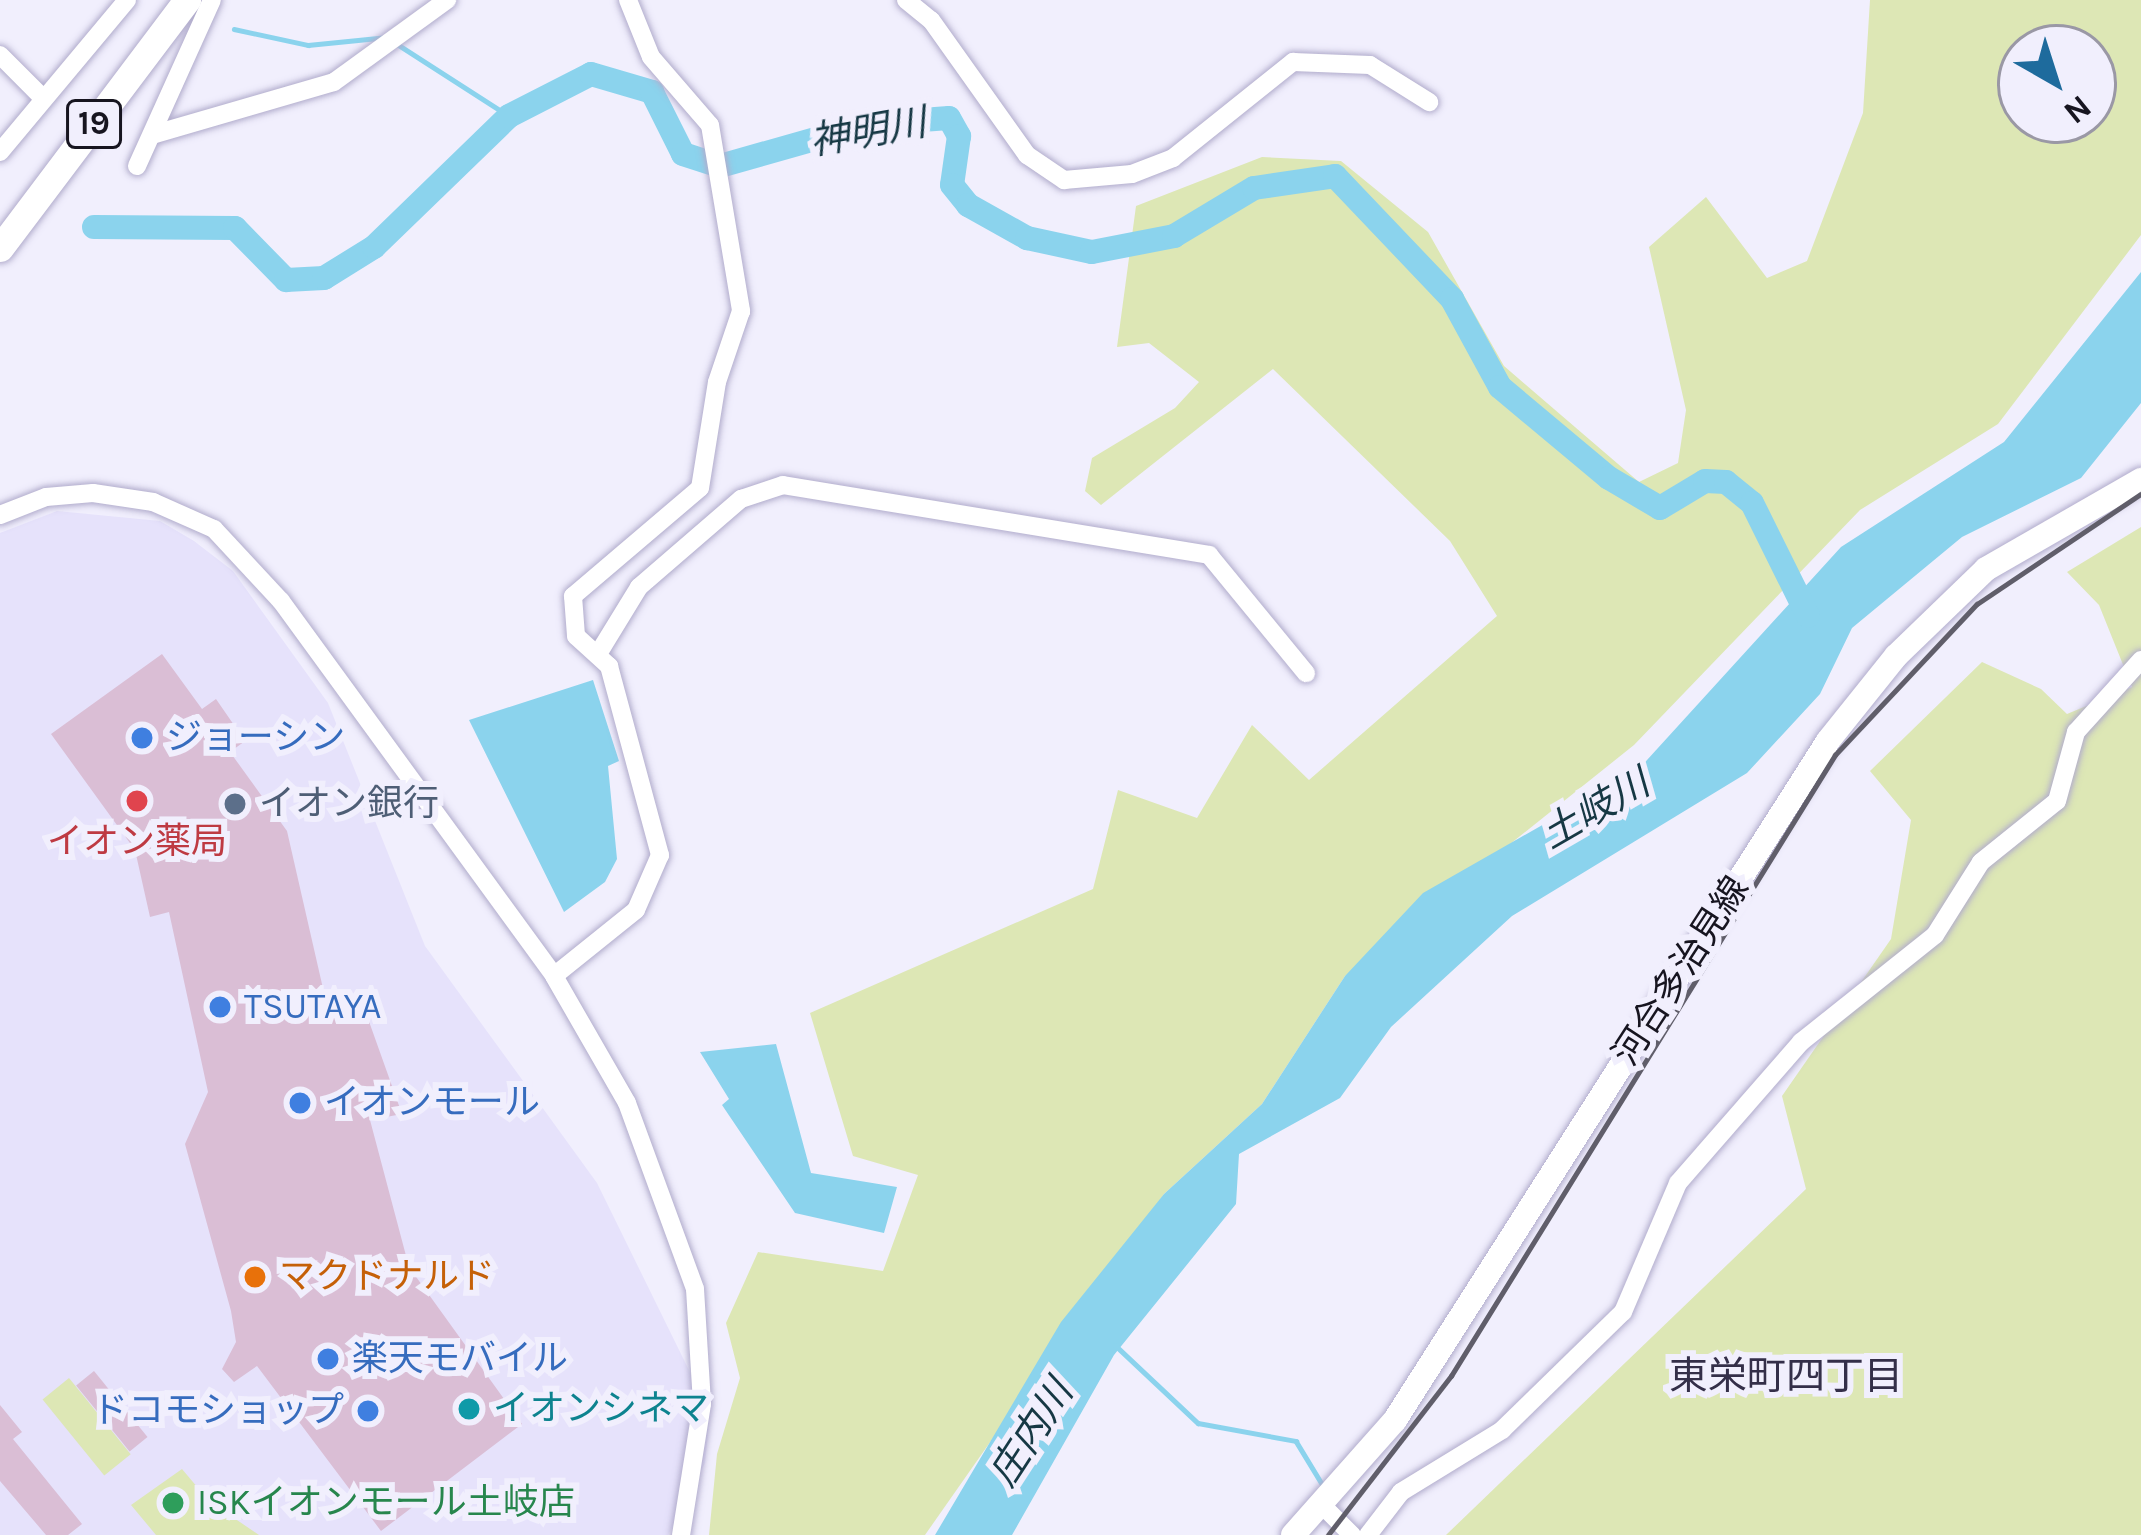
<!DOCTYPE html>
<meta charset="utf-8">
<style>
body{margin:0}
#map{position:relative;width:2141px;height:1535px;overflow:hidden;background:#f1effd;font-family:Karla,"Noto Sans JP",sans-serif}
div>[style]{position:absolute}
.built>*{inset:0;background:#e6e2fb}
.green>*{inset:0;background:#dde7b5;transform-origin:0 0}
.water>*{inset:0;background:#8bd3ed}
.stream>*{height:4.5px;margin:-2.25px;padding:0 2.25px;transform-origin:2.25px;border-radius:2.25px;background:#8bd3ed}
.river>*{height:24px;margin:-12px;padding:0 12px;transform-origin:12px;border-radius:12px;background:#8bd3ed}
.building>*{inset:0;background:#dabed5;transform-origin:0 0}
.roads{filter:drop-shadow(0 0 3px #b1accc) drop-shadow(0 0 3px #b1accc)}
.minor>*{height:18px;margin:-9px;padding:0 9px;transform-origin:9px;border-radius:9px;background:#fff}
.major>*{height:24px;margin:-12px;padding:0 12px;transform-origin:12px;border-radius:12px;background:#fff}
.highway>*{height:27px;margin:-13.5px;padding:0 13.5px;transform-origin:13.5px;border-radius:13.5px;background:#fff}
.rail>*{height:4.5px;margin:-2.25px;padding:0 2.25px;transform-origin:2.25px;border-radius:2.25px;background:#605e6a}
.dots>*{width:33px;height:33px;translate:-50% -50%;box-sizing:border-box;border:6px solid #f1effd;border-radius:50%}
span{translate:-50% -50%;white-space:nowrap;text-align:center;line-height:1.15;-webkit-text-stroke:12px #f1effd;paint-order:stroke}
.shield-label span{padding:3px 9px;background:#f1effd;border:3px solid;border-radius:9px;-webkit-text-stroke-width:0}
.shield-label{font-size:33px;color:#171520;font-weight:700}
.shop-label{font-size:36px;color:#366cbe}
.left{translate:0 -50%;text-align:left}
.right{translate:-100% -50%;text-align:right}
.service-label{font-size:36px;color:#4e5e75}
.health-label{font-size:36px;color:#be3a42}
.street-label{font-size:36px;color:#171520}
.food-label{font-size:36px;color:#c56008}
.culture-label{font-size:36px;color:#0d838f}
.leisure-label{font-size:36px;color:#27864d}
.water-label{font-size:39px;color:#163844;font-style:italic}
.neighbourhood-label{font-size:39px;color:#342f49}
.north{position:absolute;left:1997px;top:24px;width:120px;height:120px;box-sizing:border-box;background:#f1effd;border:3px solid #9a98a5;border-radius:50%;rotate:141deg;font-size:33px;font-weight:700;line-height:48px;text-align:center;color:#171520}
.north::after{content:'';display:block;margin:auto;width:42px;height:54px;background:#1e6b9d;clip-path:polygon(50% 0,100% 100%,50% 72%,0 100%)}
</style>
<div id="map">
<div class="built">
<i style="clip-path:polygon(57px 511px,160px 521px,194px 541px,233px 571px,328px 703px,425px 946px,597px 1183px,710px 1413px,705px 1463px,668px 1535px,0 1535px,0 533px)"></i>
</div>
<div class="green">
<i style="clip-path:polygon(evenodd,1870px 0,2141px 0,2141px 235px,1998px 424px,1860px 510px,1634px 745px,1345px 976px,1262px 1104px,1164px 1194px,925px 1535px,709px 1535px,717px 1454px,740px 1378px,726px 1323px,758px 1252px,883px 1271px,918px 1175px,853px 1156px,810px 1013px,1093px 889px,1118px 790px,1197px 818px,1252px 725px,1309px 780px,1497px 616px,1450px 541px,1273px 369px,1101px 505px,1085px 491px,1092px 458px,1175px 408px,1199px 382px,1149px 343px,1117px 347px,1136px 206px,1262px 157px,1341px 161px,1428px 232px,1504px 366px,1639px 482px,1678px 463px,1686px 410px,1649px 247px,1706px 197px,1767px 278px,1807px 261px,1863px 113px,1870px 0,2021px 48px,2093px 48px,2093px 120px,2021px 120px,2021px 48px)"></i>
<i style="clip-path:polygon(2141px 527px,2141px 1535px,1446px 1535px,1806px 1189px,1782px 1096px,1891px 939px,1911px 820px,1870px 771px,1982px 662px,2041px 689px,2067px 714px,2132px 687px,2099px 605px,2067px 572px)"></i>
<i style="left:69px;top:1378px;width:98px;height:34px;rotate:51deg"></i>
<i style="clip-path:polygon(182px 1469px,209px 1501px,259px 1535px,156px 1535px,131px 1505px)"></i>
</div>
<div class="water">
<i style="clip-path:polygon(2141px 272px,2141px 403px,2081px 478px,1962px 537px,1852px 628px,1820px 694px,1747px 773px,1512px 916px,1391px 1027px,1340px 1098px,1239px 1154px,1236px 1204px,1114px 1355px,1012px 1535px,935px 1535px,1061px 1322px,1164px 1194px,1262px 1104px,1345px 976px,1423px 893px,1637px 771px,1841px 547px,2004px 442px)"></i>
<i style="clip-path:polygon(593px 680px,619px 761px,608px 766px,617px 859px,605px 882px,564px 912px,469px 720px)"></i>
<i style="clip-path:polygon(776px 1044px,811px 1173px,897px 1187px,884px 1233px,795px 1213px,722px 1105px,729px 1099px,700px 1052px)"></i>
</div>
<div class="stream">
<i style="left:234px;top:29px;width:76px;rotate:12.2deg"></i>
<i style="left:308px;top:45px;width:80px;rotate:-5.7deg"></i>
<i style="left:397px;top:44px;width:133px;rotate:32.7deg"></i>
<i style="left:1115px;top:1345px;width:114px;rotate:43.2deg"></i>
<i style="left:1198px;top:1423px;width:100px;rotate:10.4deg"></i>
<i style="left:1296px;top:1441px;width:54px;rotate:58.7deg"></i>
</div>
<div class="river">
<i style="left:94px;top:227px;width:141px;rotate:0.4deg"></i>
<i style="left:235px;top:228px;width:73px;rotate:45.6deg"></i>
<i style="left:286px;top:280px;width:38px;rotate:-3deg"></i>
<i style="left:324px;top:278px;width:59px;rotate:-31.8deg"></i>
<i style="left:374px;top:247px;width:188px;rotate:-44.1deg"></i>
<i style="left:509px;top:116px;width:92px;rotate:-27.1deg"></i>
<i style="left:591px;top:74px;width:64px;rotate:16.4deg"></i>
<i style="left:652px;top:92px;width:69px;rotate:63.4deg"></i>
<i style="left:683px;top:154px;width:39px;rotate:18deg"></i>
<i style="left:720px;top:166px;width:154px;rotate:-15.8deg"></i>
<i style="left:868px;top:124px;width:81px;rotate:-4.2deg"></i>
<i style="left:949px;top:118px;width:21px;rotate:61deg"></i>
<i style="left:959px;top:136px;width:49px;rotate:98.1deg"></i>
<i style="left:952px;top:185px;width:26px;rotate:51deg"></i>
<i style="left:968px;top:205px;width:68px;rotate:29.2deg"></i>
<i style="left:1027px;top:238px;width:66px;rotate:12.2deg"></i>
<i style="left:1092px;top:252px;width:84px;rotate:-11deg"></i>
<i style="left:1174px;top:236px;width:93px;rotate:-31deg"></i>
<i style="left:1254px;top:188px;width:82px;rotate:-8.4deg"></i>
<i style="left:1335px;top:176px;width:170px;rotate:46.4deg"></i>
<i style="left:1452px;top:299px;width:100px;rotate:61.4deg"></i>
<i style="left:1500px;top:387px;width:142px;rotate:39.9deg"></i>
<i style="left:1609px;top:478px;width:59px;rotate:30.5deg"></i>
<i style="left:1660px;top:508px;width:52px;rotate:-31deg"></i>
<i style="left:1705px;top:481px;width:21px;rotate:3deg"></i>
<i style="left:1726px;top:482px;width:33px;rotate:39deg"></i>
<i style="left:1752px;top:503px;width:126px;rotate:63.6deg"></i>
</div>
<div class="building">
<i style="clip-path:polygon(162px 654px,202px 709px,216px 699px,245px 741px,230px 752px,287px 831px,327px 1006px,361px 999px,402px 1114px,370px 1120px,409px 1267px,522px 1424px,381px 1531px,257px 1366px,234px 1382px,222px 1369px,236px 1342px,231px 1311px,185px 1144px,208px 1092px,169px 912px,150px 917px,135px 850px,51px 734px)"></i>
<i style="left:94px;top:1371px;width:85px;height:23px;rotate:51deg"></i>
<i style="clip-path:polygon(0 1405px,22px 1432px,13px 1439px,82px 1524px,68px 1535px,46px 1535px,0 1481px)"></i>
</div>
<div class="roads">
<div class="minor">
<i style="left:628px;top:0;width:61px;rotate:68deg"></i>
<i style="left:651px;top:57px;width:90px;rotate:49.1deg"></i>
<i style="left:710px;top:125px;width:189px;rotate:80.5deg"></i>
<i style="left:741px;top:311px;width:75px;rotate:108.7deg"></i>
<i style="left:717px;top:382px;width:107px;rotate:99.1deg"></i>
<i style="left:700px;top:488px;width:167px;rotate:139.6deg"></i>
<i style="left:573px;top:596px;width:40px;rotate:85.7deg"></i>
<i style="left:576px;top:636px;width:45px;rotate:42.3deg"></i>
<i style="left:609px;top:666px;width:196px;rotate:74.9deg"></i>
<i style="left:660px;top:855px;width:60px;rotate:113.6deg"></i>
<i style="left:636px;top:910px;width:105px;rotate:141.2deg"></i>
<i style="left:554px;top:976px;width:146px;rotate:60.1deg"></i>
<i style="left:627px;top:1103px;width:198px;rotate:69.9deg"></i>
<i style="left:695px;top:1289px;width:115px;rotate:86.5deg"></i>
<i style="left:702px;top:1404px;width:133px;rotate:99.1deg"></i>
<i style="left:906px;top:0;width:32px;rotate:39deg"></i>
<i style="left:931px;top:20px;width:166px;rotate:54.6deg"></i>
<i style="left:1027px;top:155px;width:45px;rotate:34deg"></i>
<i style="left:1064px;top:180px;width:68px;rotate:-5deg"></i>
<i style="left:1132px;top:174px;width:44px;rotate:-21.3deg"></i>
<i style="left:1173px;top:158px;width:154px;rotate:-38.7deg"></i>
<i style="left:1293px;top:62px;width:77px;rotate:2.2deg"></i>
<i style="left:1370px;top:65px;width:70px;rotate:32.1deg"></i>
<i style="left:0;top:55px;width:58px;rotate:45deg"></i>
<i style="left:155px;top:134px;width:186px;rotate:-16.2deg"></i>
<i style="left:334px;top:82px;width:140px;rotate:-36deg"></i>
<i style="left:0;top:152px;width:198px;rotate:-50.1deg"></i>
<i style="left:137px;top:166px;width:182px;rotate:-65.7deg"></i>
<i style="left:0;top:515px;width:49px;rotate:-21.4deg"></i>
<i style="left:46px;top:497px;width:47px;rotate:-4.9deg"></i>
<i style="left:93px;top:493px;width:61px;rotate:8.5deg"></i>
<i style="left:153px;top:502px;width:67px;rotate:23.9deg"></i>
<i style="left:214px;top:529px;width:98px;rotate:47.1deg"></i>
<i style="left:281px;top:601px;width:464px;rotate:53.9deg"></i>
<i style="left:598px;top:654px;width:79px;rotate:-58.5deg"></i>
<i style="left:639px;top:587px;width:135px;rotate:-40.8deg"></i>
<i style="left:741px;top:499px;width:44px;rotate:-18.4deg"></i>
<i style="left:783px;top:485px;width:432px;rotate:9.3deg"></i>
<i style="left:1209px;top:555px;width:153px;rotate:50.6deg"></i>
<i style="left:1324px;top:1507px;width:40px;rotate:45deg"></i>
<i style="left:1368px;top:1535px;width:54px;rotate:-52.5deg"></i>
<i style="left:1401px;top:1492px;width:119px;rotate:-31.5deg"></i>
<i style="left:1502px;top:1430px;width:169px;rotate:-44.3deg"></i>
<i style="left:1623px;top:1312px;width:140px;rotate:-66.9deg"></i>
<i style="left:1678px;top:1183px;width:187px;rotate:-48.9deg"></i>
<i style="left:1801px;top:1042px;width:171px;rotate:-38.6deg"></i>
<i style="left:1935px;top:935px;width:86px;rotate:-57.8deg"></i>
<i style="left:1981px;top:862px;width:97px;rotate:-38.8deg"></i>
<i style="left:2057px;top:801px;width:72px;rotate:-74.6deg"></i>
<i style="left:2076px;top:732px;width:97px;rotate:-47.9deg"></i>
</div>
<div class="major">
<i style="left:1293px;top:1535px;width:154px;rotate:-48.4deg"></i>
<i style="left:1395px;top:1420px;width:805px;rotate:-57.47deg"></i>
<i style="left:1828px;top:741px;width:109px;rotate:-51.3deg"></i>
<i style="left:1896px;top:656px;width:125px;rotate:-44deg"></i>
<i style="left:1986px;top:569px;width:179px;rotate:-29.9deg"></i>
</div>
<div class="highway">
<i style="left:0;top:248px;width:311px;rotate:-53deg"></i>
</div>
</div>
<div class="rail">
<i style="left:1328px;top:1535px;width:201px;rotate:-52.3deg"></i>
<i style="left:1451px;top:1376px;width:730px;rotate:-58.27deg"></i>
<i style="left:1835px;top:755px;width:207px;rotate:-46.8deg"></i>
<i style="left:1977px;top:604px;width:197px;rotate:-33.9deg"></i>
</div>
<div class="dots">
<i style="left:142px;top:738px;background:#3f7fe0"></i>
<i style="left:137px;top:801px;background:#e0444e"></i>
<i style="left:235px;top:804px;background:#5c6f8a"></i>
<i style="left:220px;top:1007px;background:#3f7fe0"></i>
<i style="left:300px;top:1103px;background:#3f7fe0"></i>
<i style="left:255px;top:1277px;background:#e8710a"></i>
<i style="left:328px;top:1359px;background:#3f7fe0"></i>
<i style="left:469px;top:1409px;background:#0f9aa8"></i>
<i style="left:368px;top:1411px;background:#3f7fe0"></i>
<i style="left:173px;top:1503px;background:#2e9e5b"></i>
</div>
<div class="shield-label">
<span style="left:94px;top:124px">19</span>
</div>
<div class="shop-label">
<span class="left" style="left:166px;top:738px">ジョーシン</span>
<span class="left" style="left:244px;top:1007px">TSUTAYA</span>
<span class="left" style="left:324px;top:1103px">イオンモール</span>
<span class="left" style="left:352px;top:1359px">楽天モバイル</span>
<span class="right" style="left:344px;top:1411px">ドコモショップ</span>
</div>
<div class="service-label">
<span class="left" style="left:259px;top:804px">イオン銀行</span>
</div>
<div class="health-label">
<span style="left:137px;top:842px">イオン薬局</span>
</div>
<div class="street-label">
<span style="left:1681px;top:971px;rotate:-57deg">河合多治見線</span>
</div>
<div class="food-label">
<span class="left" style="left:279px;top:1277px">マクドナルド</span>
</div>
<div class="culture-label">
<span class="left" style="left:493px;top:1409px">イオンシネマ</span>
</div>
<div class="leisure-label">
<span class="left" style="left:197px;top:1503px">ISKイオンモール土岐店</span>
</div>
<div class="water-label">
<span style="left:868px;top:132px;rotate:-10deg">神明川</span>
<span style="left:1595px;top:809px;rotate:-30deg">土岐川</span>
<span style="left:1031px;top:1433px;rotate:-57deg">庄内川</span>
</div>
<div class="neighbourhood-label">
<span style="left:1786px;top:1376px">東栄町四丁目</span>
</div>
<div class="north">N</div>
</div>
